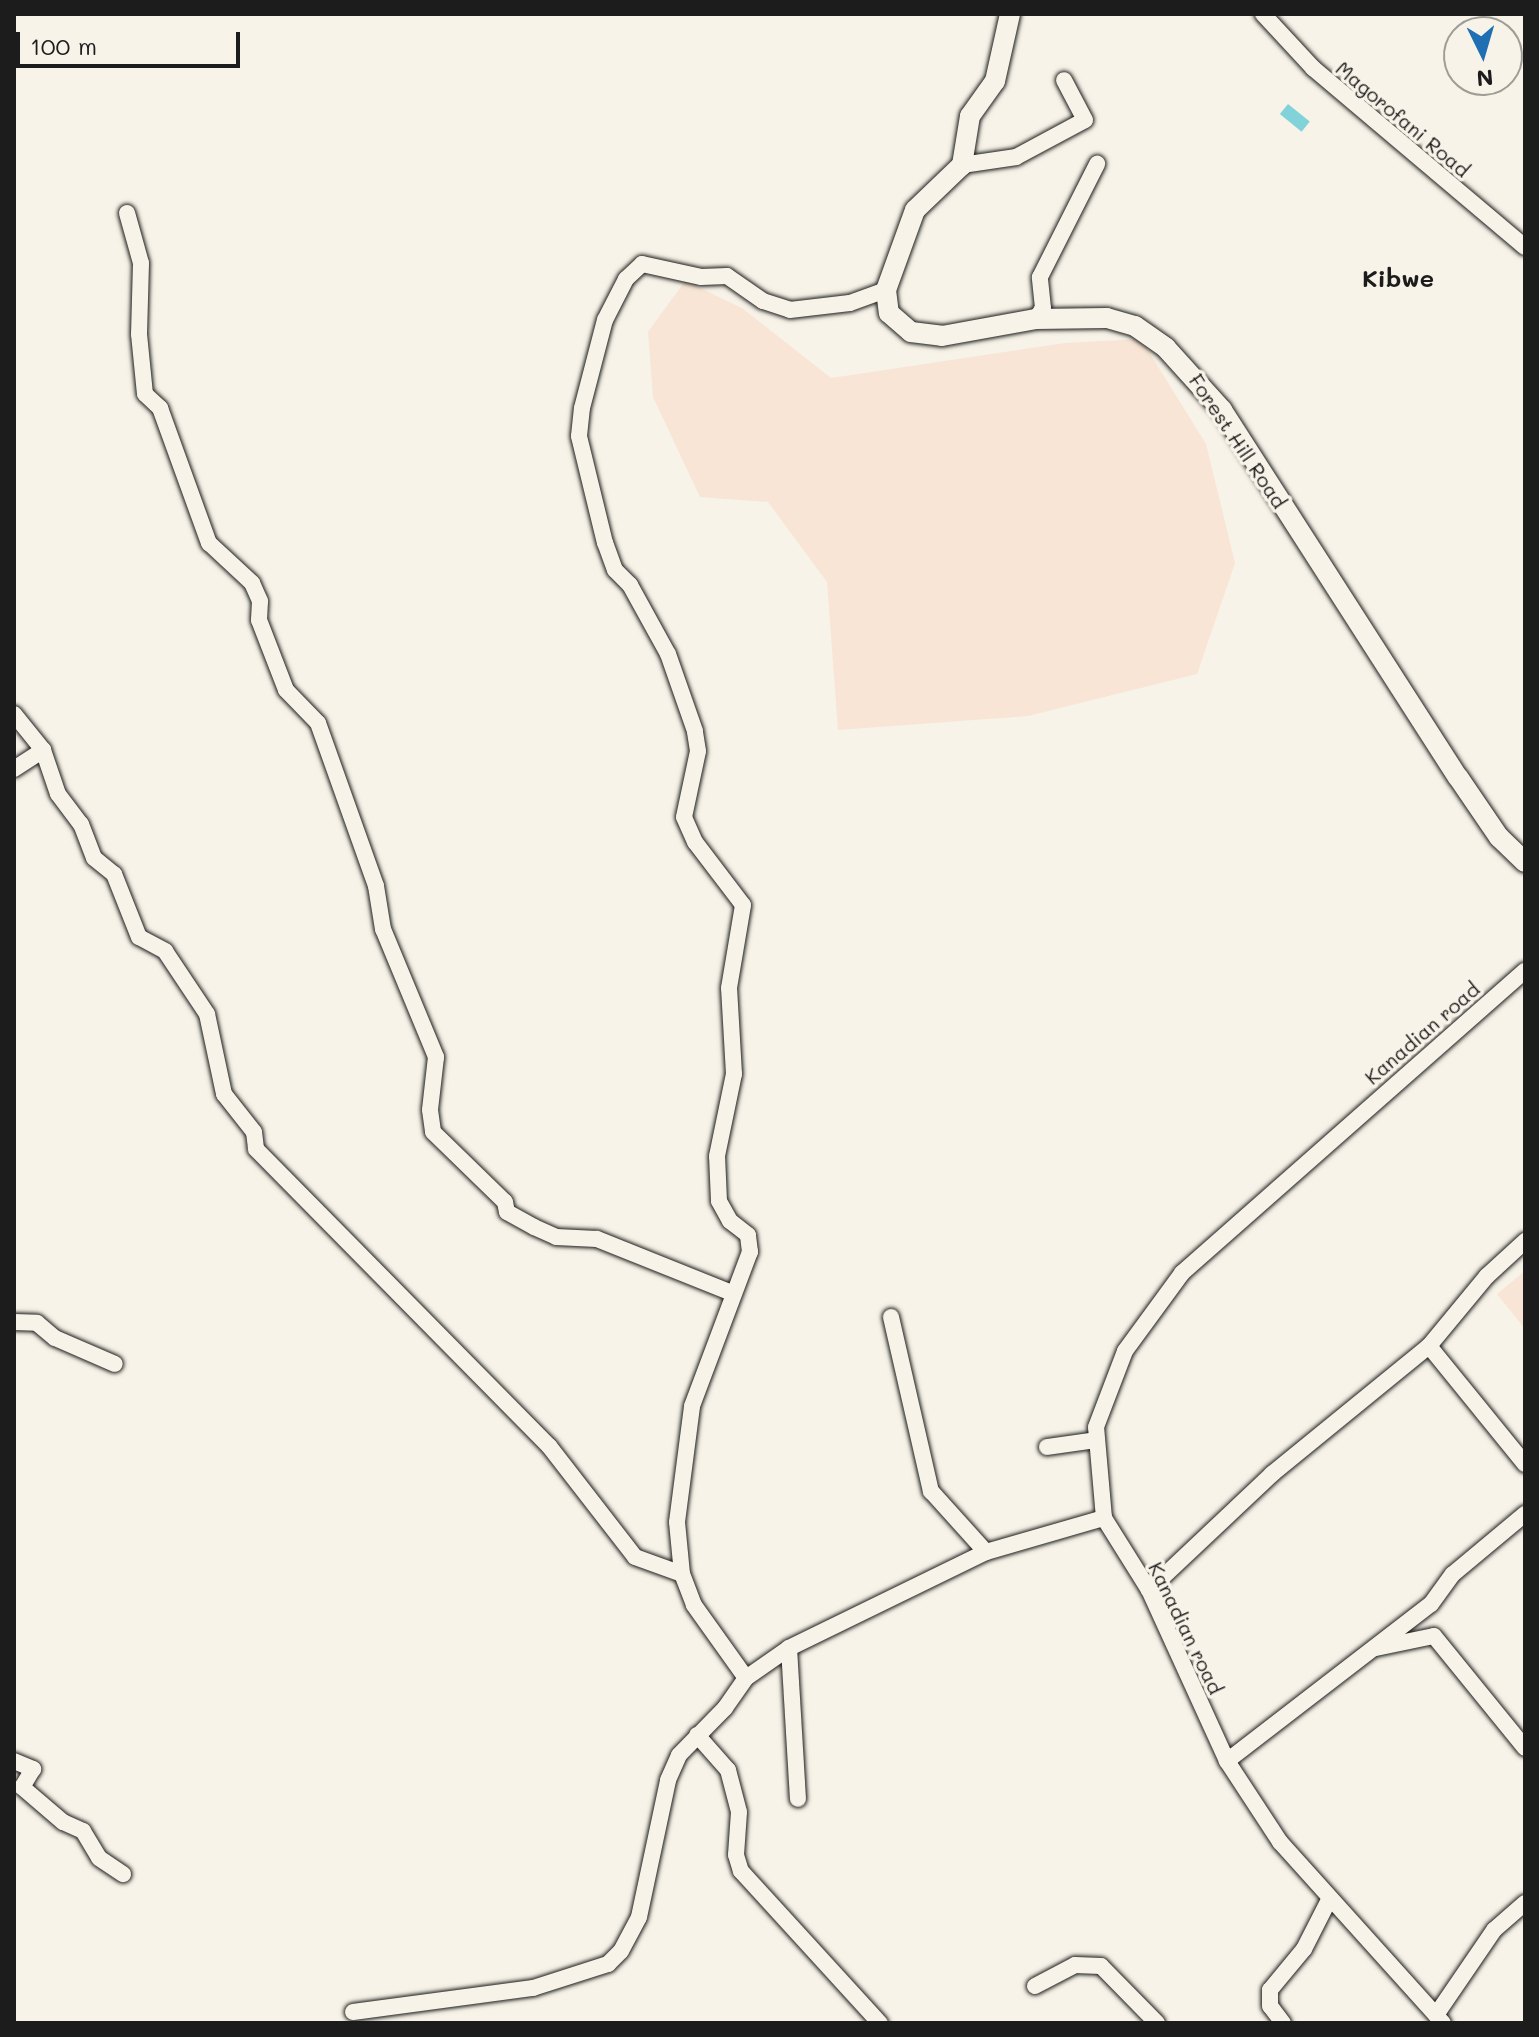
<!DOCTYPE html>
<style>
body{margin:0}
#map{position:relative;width:1539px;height:2037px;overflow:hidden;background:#f7f3e8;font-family:Mali,sans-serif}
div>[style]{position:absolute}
.built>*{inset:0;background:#f8e5d5}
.water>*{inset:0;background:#82d3d9;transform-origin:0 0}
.roads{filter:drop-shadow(0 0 2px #1c1c1c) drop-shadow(0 0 2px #1c1c1c)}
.minor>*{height:16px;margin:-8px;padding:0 8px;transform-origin:8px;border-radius:8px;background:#f7f3e8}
.tertiary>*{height:20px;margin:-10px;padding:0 10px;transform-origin:10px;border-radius:10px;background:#f7f3e8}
span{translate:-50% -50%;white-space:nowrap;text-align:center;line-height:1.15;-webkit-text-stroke:7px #f7f3e8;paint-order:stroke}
.street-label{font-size:20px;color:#1c1c1c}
.quarter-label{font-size:24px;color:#1c1c1c;font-weight:700}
.frame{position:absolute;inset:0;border:16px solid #1c1c1c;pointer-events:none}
.north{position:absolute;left:1443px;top:16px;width:80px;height:80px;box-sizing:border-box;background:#f7f3e8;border:2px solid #9f9d96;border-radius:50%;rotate:175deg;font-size:22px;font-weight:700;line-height:32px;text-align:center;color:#1c1c1c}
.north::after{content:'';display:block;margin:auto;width:28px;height:36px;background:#1f6fb2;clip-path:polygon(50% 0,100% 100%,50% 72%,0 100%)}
.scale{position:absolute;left:16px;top:32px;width:224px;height:36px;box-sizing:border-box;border:4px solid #1c1c1c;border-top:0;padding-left:10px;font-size:24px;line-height:28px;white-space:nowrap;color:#1c1c1c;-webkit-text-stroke:6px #f7f3e8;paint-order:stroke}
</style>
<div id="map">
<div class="built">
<i style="clip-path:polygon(685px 281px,742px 308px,831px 378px,1065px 343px,1141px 339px,1206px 444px,1235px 563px,1197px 674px,1028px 716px,838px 730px,827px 582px,768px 502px,700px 497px,653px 397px,648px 332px)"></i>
<i style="clip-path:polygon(1525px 1271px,1525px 1329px,1497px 1294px)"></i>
</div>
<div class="water">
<i style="left:1288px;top:104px;width:28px;height:13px;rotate:39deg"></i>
</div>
<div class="roads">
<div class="minor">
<i style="left:1263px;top:14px;width:74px;rotate:47.2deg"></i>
<i style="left:1313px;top:68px;width:277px;rotate:40.2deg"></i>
<i style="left:962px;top:165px;width:55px;rotate:-8.4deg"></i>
<i style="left:1016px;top:157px;width:78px;rotate:-28.2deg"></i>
<i style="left:1085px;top:120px;width:45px;rotate:-117.7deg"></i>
<i style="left:127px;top:213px;width:52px;rotate:74.4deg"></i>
<i style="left:141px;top:263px;width:71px;rotate:91.6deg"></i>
<i style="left:139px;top:334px;width:60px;rotate:84.3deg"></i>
<i style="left:145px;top:394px;width:21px;rotate:43deg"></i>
<i style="left:160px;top:408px;width:144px;rotate:70.1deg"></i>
<i style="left:209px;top:543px;width:59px;rotate:42.9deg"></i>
<i style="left:252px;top:583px;width:20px;rotate:66deg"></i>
<i style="left:260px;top:601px;width:19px;rotate:93deg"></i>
<i style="left:259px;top:620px;width:75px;rotate:68.9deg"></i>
<i style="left:286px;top:690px;width:46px;rotate:45.9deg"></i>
<i style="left:318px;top:723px;width:173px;rotate:70.4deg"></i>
<i style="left:376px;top:886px;width:44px;rotate:80.8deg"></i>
<i style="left:383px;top:929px;width:139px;rotate:67.5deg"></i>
<i style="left:436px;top:1057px;width:53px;rotate:96.5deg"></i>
<i style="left:430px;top:1110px;width:22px;rotate:82deg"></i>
<i style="left:433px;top:1132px;width:100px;rotate:44.2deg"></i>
<i style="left:505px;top:1202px;width:10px;rotate:79deg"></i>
<i style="left:507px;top:1212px;width:31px;rotate:29deg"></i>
<i style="left:534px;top:1227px;width:24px;rotate:24deg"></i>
<i style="left:556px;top:1237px;width:41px;rotate:2.8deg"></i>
<i style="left:597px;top:1239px;width:145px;rotate:21.8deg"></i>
<i style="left:1036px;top:319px;width:13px;rotate:-58deg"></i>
<i style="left:1043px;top:308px;width:31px;rotate:-96deg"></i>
<i style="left:1040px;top:277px;width:127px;rotate:-63.2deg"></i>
<i style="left:14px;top:714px;width:46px;rotate:51.1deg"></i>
<i style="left:43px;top:750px;width:46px;rotate:71.2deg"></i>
<i style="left:58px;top:794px;width:38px;rotate:53deg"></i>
<i style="left:81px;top:824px;width:36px;rotate:69deg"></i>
<i style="left:94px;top:858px;width:26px;rotate:39deg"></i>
<i style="left:114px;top:874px;width:68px;rotate:68.4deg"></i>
<i style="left:139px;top:937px;width:30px;rotate:28deg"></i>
<i style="left:165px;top:951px;width:76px;rotate:56.3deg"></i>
<i style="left:207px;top:1014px;width:82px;rotate:78deg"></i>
<i style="left:224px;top:1094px;width:48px;rotate:51.7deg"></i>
<i style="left:254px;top:1132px;width:17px;rotate:83deg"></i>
<i style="left:256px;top:1149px;width:417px;rotate:45.4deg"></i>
<i style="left:549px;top:1446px;width:140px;rotate:52.2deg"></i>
<i style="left:635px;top:1557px;width:50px;rotate:19.9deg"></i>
<i style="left:14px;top:769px;width:35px;rotate:-33deg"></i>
<i style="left:891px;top:1317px;width:179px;rotate:77.1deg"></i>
<i style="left:931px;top:1491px;width:82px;rotate:48deg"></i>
<i style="left:14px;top:1322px;width:23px;rotate:2deg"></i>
<i style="left:37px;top:1323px;width:23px;rotate:40deg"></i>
<i style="left:55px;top:1338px;width:65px;rotate:23.4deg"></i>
<i style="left:1429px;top:1346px;width:152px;rotate:50.9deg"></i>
<i style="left:1047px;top:1447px;width:50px;rotate:-8deg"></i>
<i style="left:1149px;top:1590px;width:169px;rotate:-43.3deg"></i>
<i style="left:1272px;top:1474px;width:203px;rotate:-39.2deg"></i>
<i style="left:1429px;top:1346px;width:91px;rotate:-50.4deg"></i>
<i style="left:1487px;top:1276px;width:52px;rotate:-42.6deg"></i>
<i style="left:789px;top:1648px;width:151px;rotate:86.6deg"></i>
<i style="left:1376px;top:1648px;width:59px;rotate:-11.7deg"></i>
<i style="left:1434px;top:1636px;width:144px;rotate:50.9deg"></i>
<i style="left:746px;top:1678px;width:90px;rotate:-125.5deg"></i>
<i style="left:694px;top:1605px;width:33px;rotate:-111deg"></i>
<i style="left:682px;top:1574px;width:52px;rotate:-95.5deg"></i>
<i style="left:677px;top:1522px;width:117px;rotate:-82.6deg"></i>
<i style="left:692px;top:1406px;width:165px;rotate:-69.4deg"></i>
<i style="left:750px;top:1252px;width:17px;rotate:-97deg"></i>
<i style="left:748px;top:1235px;width:23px;rotate:-142deg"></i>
<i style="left:730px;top:1221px;width:23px;rotate:-119deg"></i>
<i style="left:719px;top:1201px;width:45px;rotate:-92.5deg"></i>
<i style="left:717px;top:1156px;width:84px;rotate:-78.3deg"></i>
<i style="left:734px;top:1074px;width:86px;rotate:-93.3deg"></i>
<i style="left:729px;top:988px;width:84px;rotate:-80.4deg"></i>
<i style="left:743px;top:905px;width:79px;rotate:-127.3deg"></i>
<i style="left:695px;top:842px;width:27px;rotate:-114deg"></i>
<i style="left:684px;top:817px;width:67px;rotate:-78deg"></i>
<i style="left:698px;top:751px;width:20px;rotate:-99deg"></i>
<i style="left:695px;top:731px;width:82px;rotate:-109.3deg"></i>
<i style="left:668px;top:654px;width:79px;rotate:-118.8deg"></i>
<i style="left:630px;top:585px;width:21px;rotate:-135deg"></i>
<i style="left:615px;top:570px;width:29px;rotate:-110deg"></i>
<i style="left:605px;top:543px;width:110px;rotate:-103.7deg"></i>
<i style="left:579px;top:436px;width:28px;rotate:-84deg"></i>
<i style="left:582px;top:408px;width:91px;rotate:-75.4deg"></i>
<i style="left:605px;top:320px;width:46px;rotate:-62.9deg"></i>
<i style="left:626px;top:279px;width:22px;rotate:-43deg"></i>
<i style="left:642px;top:264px;width:60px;rotate:12.4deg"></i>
<i style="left:701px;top:277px;width:26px;rotate:-2deg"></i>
<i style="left:727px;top:276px;width:44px;rotate:34.8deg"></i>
<i style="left:763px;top:301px;width:28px;rotate:18deg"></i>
<i style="left:790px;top:310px;width:60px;rotate:-6.7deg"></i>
<i style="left:850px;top:303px;width:38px;rotate:-20deg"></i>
<i style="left:697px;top:1735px;width:47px;rotate:48.5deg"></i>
<i style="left:728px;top:1770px;width:43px;rotate:75.3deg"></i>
<i style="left:739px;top:1812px;width:43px;rotate:94deg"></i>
<i style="left:736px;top:1855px;width:17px;rotate:73deg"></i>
<i style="left:741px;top:1871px;width:206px;rotate:47.6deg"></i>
<i style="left:14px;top:1761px;width:21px;rotate:23deg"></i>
<i style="left:33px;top:1769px;width:21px;rotate:121deg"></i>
<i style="left:22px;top:1787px;width:54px;rotate:40.5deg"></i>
<i style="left:63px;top:1822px;width:22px;rotate:24deg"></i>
<i style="left:83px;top:1831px;width:31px;rotate:59deg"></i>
<i style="left:99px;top:1858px;width:29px;rotate:34deg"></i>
<i style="left:1227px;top:1761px;width:257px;rotate:-37.6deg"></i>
<i style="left:1431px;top:1604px;width:37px;rotate:-54deg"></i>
<i style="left:1453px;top:1574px;width:94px;rotate:-39.8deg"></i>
<i style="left:1035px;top:1986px;width:45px;rotate:-27.7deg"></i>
<i style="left:1075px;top:1965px;width:26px;rotate:2deg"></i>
<i style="left:1101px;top:1966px;width:80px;rotate:45.5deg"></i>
<i style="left:353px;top:2012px;width:182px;rotate:-7.6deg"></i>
<i style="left:533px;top:1988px;width:79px;rotate:-17.7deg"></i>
<i style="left:608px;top:1964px;width:18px;rotate:-45deg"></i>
<i style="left:621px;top:1951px;width:38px;rotate:-62deg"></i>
<i style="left:639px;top:1917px;width:140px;rotate:-78deg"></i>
<i style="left:668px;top:1780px;width:27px;rotate:-66deg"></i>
<i style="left:679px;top:1755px;width:66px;rotate:-45.6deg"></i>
<i style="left:725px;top:1708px;width:37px;rotate:-55deg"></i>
<i style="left:746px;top:1678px;width:52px;rotate:-34.9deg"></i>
<i style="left:789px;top:1648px;width:219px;rotate:-26deg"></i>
<i style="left:986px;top:1552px;width:123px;rotate:-16.1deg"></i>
<i style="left:1436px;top:2015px;width:103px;rotate:-55.7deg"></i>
<i style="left:1494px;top:1930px;width:41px;rotate:-41.1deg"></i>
<i style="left:1283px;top:2023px;width:21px;rotate:-127deg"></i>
<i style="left:1270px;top:2006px;width:16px;rotate:-90deg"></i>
<i style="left:1270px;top:1990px;width:53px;rotate:-50.3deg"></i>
<i style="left:1304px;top:1949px;width:57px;rotate:-63deg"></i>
<i style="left:1443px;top:2023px;width:244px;rotate:-132deg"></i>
<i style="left:1280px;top:1842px;width:97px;rotate:-123.2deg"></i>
<i style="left:1227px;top:1761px;width:188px;rotate:-114.5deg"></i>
<i style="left:1149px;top:1590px;width:85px;rotate:-122deg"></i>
<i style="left:1104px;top:1518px;width:91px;rotate:-95deg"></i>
<i style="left:1096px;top:1427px;width:81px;rotate:-69.1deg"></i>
<i style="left:1125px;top:1351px;width:97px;rotate:-53.8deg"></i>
<i style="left:1182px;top:1273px;width:457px;rotate:-41.4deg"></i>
</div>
<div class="tertiary">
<i style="left:1010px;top:14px;width:69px;rotate:102.6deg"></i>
<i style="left:995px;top:81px;width:43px;rotate:125.5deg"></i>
<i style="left:970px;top:116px;width:50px;rotate:99.3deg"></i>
<i style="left:962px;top:165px;width:65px;rotate:136.2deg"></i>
<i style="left:915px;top:210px;width:85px;rotate:109.9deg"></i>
<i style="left:886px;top:290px;width:23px;rotate:83deg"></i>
<i style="left:889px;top:313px;width:29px;rotate:41deg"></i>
<i style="left:911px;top:332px;width:31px;rotate:7deg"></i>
<i style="left:942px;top:336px;width:96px;rotate:-10.3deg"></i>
<i style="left:1036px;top:319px;width:71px;rotate:-0.8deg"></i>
<i style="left:1107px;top:318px;width:29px;rotate:16deg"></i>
<i style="left:1135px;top:326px;width:38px;rotate:35deg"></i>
<i style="left:1166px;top:348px;width:84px;rotate:47.9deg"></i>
<i style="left:1222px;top:410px;width:436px;rotate:57.3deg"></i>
<i style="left:1458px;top:777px;width:73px;rotate:55.7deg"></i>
<i style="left:1499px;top:837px;width:36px;rotate:44deg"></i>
</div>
</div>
<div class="street-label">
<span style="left:1403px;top:119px;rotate:40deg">Magorofani Road</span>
<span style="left:1238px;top:441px;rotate:56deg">Forest Hill Road</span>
<span style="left:1422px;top:1033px;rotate:-41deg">Kanadian road</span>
<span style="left:1186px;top:1628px;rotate:64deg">Kanadian road</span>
</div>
<div class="quarter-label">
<span style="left:1398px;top:278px">Kibwe</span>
</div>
<div class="frame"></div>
<div class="north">N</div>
<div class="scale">100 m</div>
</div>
